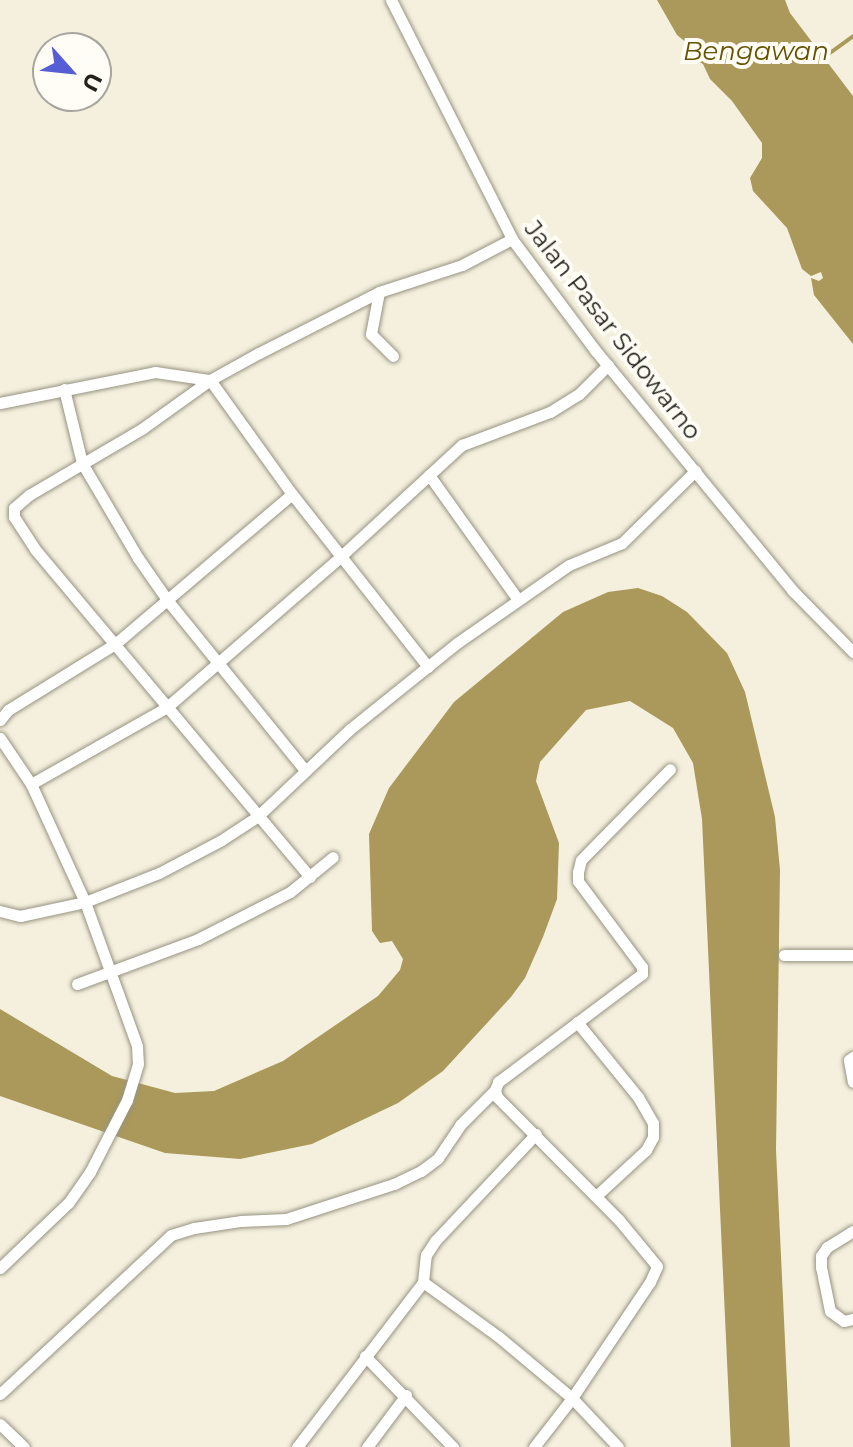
<!DOCTYPE html>
<style>
body{margin:0}
#map{position:relative;width:853px;height:1447px;overflow:hidden;background:#f4f0dd;font-family:Montserrat,sans-serif}
div>[style]{position:absolute}
.water>*{inset:0;background:#aa995a}
.stream>*{height:4px;margin:-2px;padding:0 2px;transform-origin:2px;border-radius:2px;background:#aa995a}
.roads{filter:drop-shadow(0 0 2px #979382) drop-shadow(0 0 2px #979382)}
.street>*{height:11px;margin:-5.5px;padding:0 5.5px;transform-origin:5.5px;border-radius:5.5px;background:#fff}
span{translate:-50% -50%;white-space:nowrap;text-align:center;line-height:1.15;-webkit-text-stroke:8px #fffdf6;paint-order:stroke}
.street-label{font-size:24px;color:#23211b}
.water-label{font-size:26px;color:#655300;font-style:italic}
.north{position:absolute;left:32px;top:32px;width:80px;height:80px;box-sizing:border-box;background:#fffdf6;border:2px solid #a7a59e;border-radius:50%;rotate:117deg;font-size:22px;font-weight:700;line-height:32px;text-align:center;color:#23211b}
.north::after{content:'';display:block;margin:auto;width:28px;height:36px;background:#555ed5;clip-path:polygon(50% 0,100% 100%,50% 72%,0 100%)}
</style>
<div id="map">
<div class="water">
<i style="clip-path:polygon(657px 0,785px 0,790px 13px,853px 96px,853px 344px,814px 295px,811px 278px,819px 281px,823px 278px,821px 272px,811px 276px,802px 269px,787px 228px,753px 191px,750px 178px,762px 158px,762px 143px,732px 101px,710px 79px,703px 64px,691px 57px,688px 44px,677px 35px)"></i>
<i style="clip-path:polygon(638px 588px,662px 596px,687px 612px,727px 653px,745px 692px,775px 817px,780px 870px,776px 1150px,790px 1447px,731px 1447px,702px 819px,693px 763px,673px 728px,630px 701px,586px 710px,540px 762px,536px 781px,559px 843px,557px 899px,543px 937px,525px 978px,511px 997px,443px 1071px,398px 1103px,312px 1144px,240px 1159px,165px 1153px,0 1096px,0 1009px,112px 1076px,175px 1093px,214px 1091px,283px 1061px,378px 996px,400px 970px,403px 959px,392px 941px,380px 943px,372px 931px,369px 834px,389px 788px,454px 702px,563px 612px,608px 592px)"></i>
</div>
<div class="stream">
<i style="left:823px;top:58px;width:37px;rotate:-36deg"></i>
</div>
<div class="roads">
<div class="street">
<i style="left:391px;top:0;width:268px;rotate:63.1deg"></i>
<i style="left:512px;top:239px;width:139px;rotate:53.2deg"></i>
<i style="left:595px;top:350px;width:312px;rotate:50.6deg"></i>
<i style="left:793px;top:591px;width:86px;rotate:45.5deg"></i>
<i style="left:379px;top:292px;width:43px;rotate:100.8deg"></i>
<i style="left:371px;top:334px;width:31px;rotate:45deg"></i>
<i style="left:64px;top:389px;width:76px;rotate:76.3deg"></i>
<i style="left:82px;top:463px;width:110px;rotate:59.5deg"></i>
<i style="left:138px;top:558px;width:52px;rotate:55.1deg"></i>
<i style="left:168px;top:601px;width:218px;rotate:51deg"></i>
<i style="left:0;top:403px;width:158px;rotate:-11.3deg"></i>
<i style="left:155px;top:372px;width:56px;rotate:8.3deg"></i>
<i style="left:210px;top:380px;width:140px;rotate:54.3deg"></i>
<i style="left:292px;top:494px;width:220px;rotate:51.8deg"></i>
<i style="left:429px;top:475px;width:153px;rotate:54.5deg"></i>
<i style="left:0;top:720px;width:13px;rotate:-51deg"></i>
<i style="left:8px;top:710px;width:126px;rotate:-31.7deg"></i>
<i style="left:115px;top:644px;width:232px;rotate:-40.3deg"></i>
<i style="left:0;top:738px;width:55px;rotate:56deg"></i>
<i style="left:31px;top:784px;width:130px;rotate:65.4deg"></i>
<i style="left:85px;top:902px;width:153px;rotate:70.1deg"></i>
<i style="left:137px;top:1046px;width:18px;rotate:87deg"></i>
<i style="left:138px;top:1064px;width:38px;rotate:107deg"></i>
<i style="left:127px;top:1100px;width:81px;rotate:117.2deg"></i>
<i style="left:90px;top:1172px;width:38px;rotate:125deg"></i>
<i style="left:68px;top:1203px;width:94px;rotate:136.3deg"></i>
<i style="left:31px;top:784px;width:156px;rotate:-29.5deg"></i>
<i style="left:167px;top:707px;width:229px;rotate:-40.9deg"></i>
<i style="left:340px;top:557px;width:166px;rotate:-42.6deg"></i>
<i style="left:462px;top:445px;width:94px;rotate:-20.6deg"></i>
<i style="left:550px;top:412px;width:34px;rotate:-32deg"></i>
<i style="left:579px;top:394px;width:41px;rotate:-45deg"></i>
<i style="left:310px;top:877px;width:428px;rotate:-130deg"></i>
<i style="left:35px;top:549px;width:38px;rotate:-123deg"></i>
<i style="left:14px;top:517px;width:9px;rotate:-90deg"></i>
<i style="left:14px;top:508px;width:20px;rotate:-41deg"></i>
<i style="left:29px;top:495px;width:132px;rotate:-30.4deg"></i>
<i style="left:143px;top:428px;width:82px;rotate:-35.6deg"></i>
<i style="left:210px;top:380px;width:56px;rotate:-28.9deg"></i>
<i style="left:259px;top:353px;width:135px;rotate:-26.9deg"></i>
<i style="left:379px;top:292px;width:87px;rotate:-18deg"></i>
<i style="left:462px;top:265px;width:56px;rotate:-27.5deg"></i>
<i style="left:0;top:911px;width:21px;rotate:14deg"></i>
<i style="left:20px;top:916px;width:66px;rotate:-12.2deg"></i>
<i style="left:85px;top:902px;width:79px;rotate:-21.4deg"></i>
<i style="left:159px;top:873px;width:69px;rotate:-27.7deg"></i>
<i style="left:220px;top:841px;width:45px;rotate:-33.3deg"></i>
<i style="left:258px;top:816px;width:127px;rotate:-43.4deg"></i>
<i style="left:350px;top:729px;width:137px;rotate:-38.8deg"></i>
<i style="left:457px;top:643px;width:136px;rotate:-34.9deg"></i>
<i style="left:569px;top:565px;width:57px;rotate:-22.5deg"></i>
<i style="left:622px;top:543px;width:103px;rotate:-44.6deg"></i>
<i style="left:784px;top:955px;width:69px"></i>
<i style="left:77px;top:984px;width:129px;rotate:-20.4deg"></i>
<i style="left:198px;top:939px;width:103px;rotate:-27.1deg"></i>
<i style="left:290px;top:892px;width:55px;rotate:-39.1deg"></i>
<i style="left:577px;top:1022px;width:97px;rotate:50.9deg"></i>
<i style="left:638px;top:1097px;width:30px;rotate:60deg"></i>
<i style="left:653px;top:1123px;width:14px;rotate:90deg"></i>
<i style="left:653px;top:1137px;width:15px;rotate:118deg"></i>
<i style="left:646px;top:1150px;width:68px;rotate:137.4deg"></i>
<i style="left:853px;top:1057px;width:5px;rotate:143deg"></i>
<i style="left:849px;top:1060px;width:22px;rotate:80deg"></i>
<i style="left:853px;top:1231px;width:31px;rotate:148deg"></i>
<i style="left:827px;top:1247px;width:11px;rotate:124deg"></i>
<i style="left:821px;top:1256px;width:11px;rotate:90deg"></i>
<i style="left:821px;top:1267px;width:45px;rotate:78.4deg"></i>
<i style="left:830px;top:1311px;width:17px;rotate:36deg"></i>
<i style="left:844px;top:1321px;width:9px;rotate:-13deg"></i>
<i style="left:423px;top:1282px;width:94px;rotate:35.9deg"></i>
<i style="left:499px;top:1337px;width:95px;rotate:39.9deg"></i>
<i style="left:572px;top:1398px;width:67px;rotate:46.8deg"></i>
<i style="left:365px;top:1356px;width:127px;rotate:46deg"></i>
<i style="left:0;top:1394px;width:233px;rotate:-42.9deg"></i>
<i style="left:171px;top:1235px;width:24px;rotate:-17deg"></i>
<i style="left:194px;top:1228px;width:48px;rotate:-8.5deg"></i>
<i style="left:241px;top:1221px;width:45px;rotate:-2.5deg"></i>
<i style="left:286px;top:1219px;width:114px;rotate:-18deg"></i>
<i style="left:394px;top:1184px;width:30px;rotate:-26deg"></i>
<i style="left:421px;top:1171px;width:21px;rotate:-37deg"></i>
<i style="left:438px;top:1158px;width:40px;rotate:-56deg"></i>
<i style="left:460px;top:1125px;width:49px;rotate:-45deg"></i>
<i style="left:0;top:1424px;width:33px;rotate:44deg"></i>
<i style="left:297px;top:1447px;width:208px;rotate:-52.6deg"></i>
<i style="left:423px;top:1282px;width:27px;rotate:-84deg"></i>
<i style="left:426px;top:1255px;width:17px;rotate:-57deg"></i>
<i style="left:435px;top:1241px;width:147px;rotate:-46.7deg"></i>
<i style="left:367px;top:1447px;width:65px;rotate:-53.1deg"></i>
<i style="left:534px;top:1447px;width:62px;rotate:-52.2deg"></i>
<i style="left:572px;top:1398px;width:140px;rotate:-56.1deg"></i>
<i style="left:650px;top:1282px;width:17px;rotate:-66deg"></i>
<i style="left:657px;top:1266px;width:60px;rotate:-129.6deg"></i>
<i style="left:619px;top:1220px;width:173px;rotate:-134.8deg"></i>
<i style="left:497px;top:1097px;width:7px;rotate:-106deg"></i>
<i style="left:495px;top:1090px;width:9px;rotate:-69deg"></i>
<i style="left:498px;top:1082px;width:180px;rotate:-36.9deg"></i>
<i style="left:642px;top:974px;width:7px;rotate:-90deg"></i>
<i style="left:642px;top:967px;width:107px;rotate:-126.7deg"></i>
<i style="left:578px;top:881px;width:9px;rotate:-90deg"></i>
<i style="left:578px;top:872px;width:12px;rotate:-76deg"></i>
<i style="left:581px;top:860px;width:127px;rotate:-45.6deg"></i>
</div>
</div>
<div class="street-label">
<span style="left:613px;top:330px;rotate:52deg">Jalan Pasar Sidowarno</span>
</div>
<div class="water-label">
<span style="left:756px;top:52px">Bengawan</span>
</div>
<div class="north">U</div>
</div>
